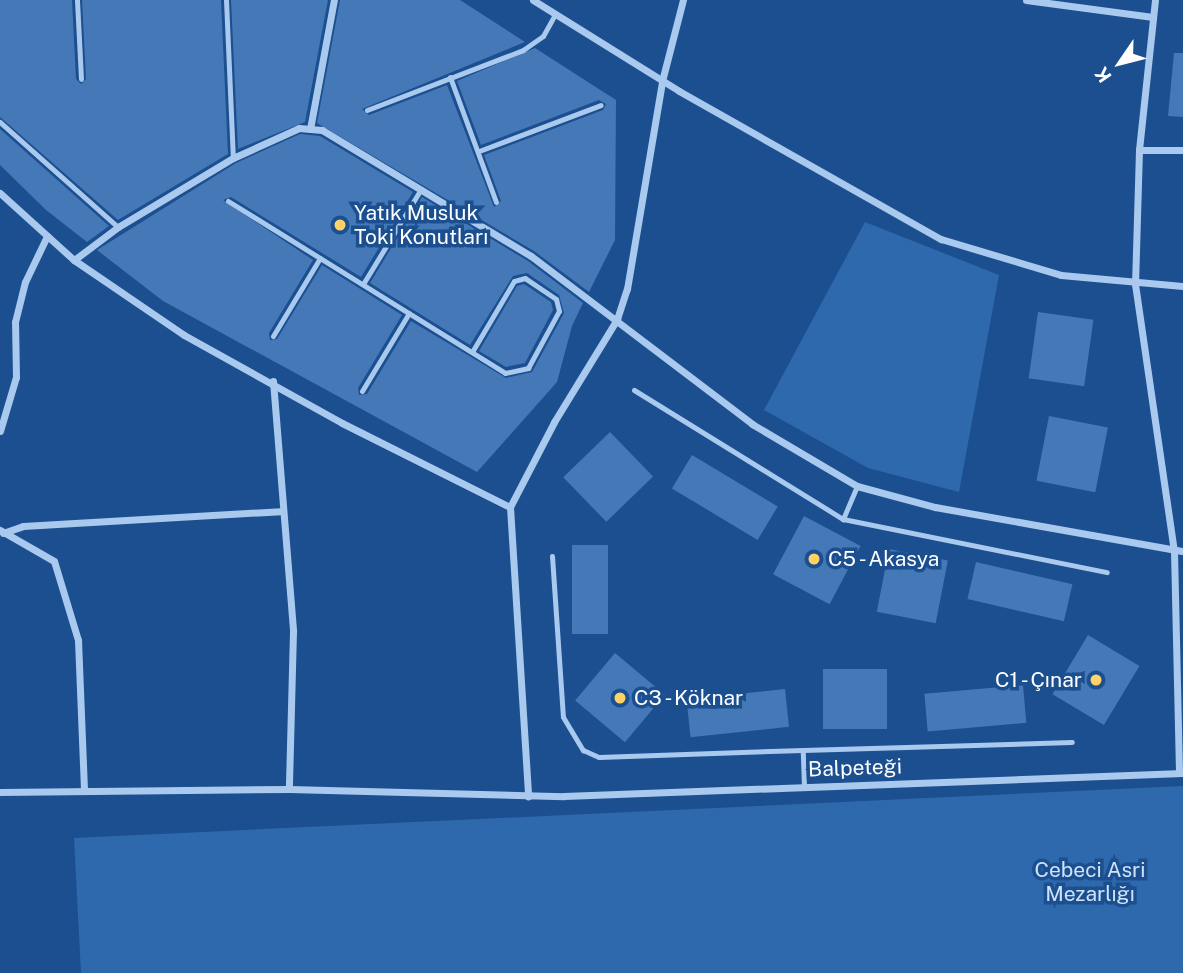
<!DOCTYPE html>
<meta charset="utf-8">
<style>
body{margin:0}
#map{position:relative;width:1183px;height:973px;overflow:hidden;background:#1b4f8f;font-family:"Public Sans",sans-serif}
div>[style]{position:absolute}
.green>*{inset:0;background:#2e69ad}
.building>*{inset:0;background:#4478b7;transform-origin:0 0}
.lane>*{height:5px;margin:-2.5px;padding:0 2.5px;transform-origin:2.5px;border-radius:2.5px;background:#a9c9ee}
.street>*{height:7px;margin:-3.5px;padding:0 3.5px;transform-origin:3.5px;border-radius:3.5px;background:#a9c9ee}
.dots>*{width:19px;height:19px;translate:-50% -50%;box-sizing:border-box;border:4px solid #1b4f8f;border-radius:50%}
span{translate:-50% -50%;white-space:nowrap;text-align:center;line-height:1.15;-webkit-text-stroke:7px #1b4f8f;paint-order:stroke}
.poi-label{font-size:21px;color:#fff}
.left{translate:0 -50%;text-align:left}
.right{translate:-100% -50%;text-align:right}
.street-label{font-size:21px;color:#fff}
.park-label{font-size:21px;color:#cfe3fa}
.north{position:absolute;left:1085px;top:28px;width:70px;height:70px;-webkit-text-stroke:5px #1b4f8f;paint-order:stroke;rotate:235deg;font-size:19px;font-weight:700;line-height:28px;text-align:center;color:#fff}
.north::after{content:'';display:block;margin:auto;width:24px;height:32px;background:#fff;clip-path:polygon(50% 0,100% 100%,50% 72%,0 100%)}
</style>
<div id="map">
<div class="green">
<i style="clip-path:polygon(865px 222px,999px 275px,959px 492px,868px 468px,764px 410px)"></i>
<i style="clip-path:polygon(1183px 786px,1183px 973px,81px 973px,74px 838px)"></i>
</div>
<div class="building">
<i style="clip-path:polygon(0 0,72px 0,76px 79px,81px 84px,86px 79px,82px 0,221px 0,228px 154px,118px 220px,0 117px)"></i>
<i style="clip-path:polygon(231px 0,328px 0,305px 122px,238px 149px)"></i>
<i style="clip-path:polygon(340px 0,460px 0,525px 42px,362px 109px,369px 115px,447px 85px,494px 207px,501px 201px,484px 155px,603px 110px,606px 104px,599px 100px,481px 145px,457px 81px,535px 48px,616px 100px,615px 240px,589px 292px,534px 251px,317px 123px)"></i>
<i style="clip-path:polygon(1174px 53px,1183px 53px,1183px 117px,1168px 116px)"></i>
<i style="clip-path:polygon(0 129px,109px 226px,87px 242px,46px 210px,0 165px)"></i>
<i style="clip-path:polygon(300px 134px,320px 136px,413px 192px,361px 277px,231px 197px,223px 200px,313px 260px,269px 333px,270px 340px,277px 339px,322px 265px,402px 315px,358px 388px,359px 395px,367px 394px,411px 321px,506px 378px,532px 372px,564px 313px,559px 295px,527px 273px,513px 276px,470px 345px,370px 283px,422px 197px,528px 261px,583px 303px,572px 326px,557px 382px,477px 472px,163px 301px,97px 250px,236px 163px)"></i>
<i style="clip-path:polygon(524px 284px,551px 302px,553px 310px,525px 363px,506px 367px,479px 351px,517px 286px)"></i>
<i style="left:1038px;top:312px;width:56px;height:67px;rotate:8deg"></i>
<i style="left:1049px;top:416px;width:60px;height:66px;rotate:11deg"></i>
<i style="left:610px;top:432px;width:62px;height:65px;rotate:46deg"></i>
<i style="left:692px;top:455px;width:100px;height:39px;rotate:31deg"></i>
<i style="left:804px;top:516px;width:64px;height:66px;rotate:28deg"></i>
<i style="left:572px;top:545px;width:36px;height:89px"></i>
<i style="left:889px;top:549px;width:60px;height:64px;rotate:11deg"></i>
<i style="left:976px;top:562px;width:99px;height:38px;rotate:13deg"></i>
<i style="left:1088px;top:635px;width:60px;height:69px;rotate:31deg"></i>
<i style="left:615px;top:653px;width:65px;height:62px;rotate:40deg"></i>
<i style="left:823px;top:669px;width:64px;height:60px"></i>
<i style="left:1023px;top:685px;width:38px;height:99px;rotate:85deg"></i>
<i style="left:785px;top:689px;width:38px;height:99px;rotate:84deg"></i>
</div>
<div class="lane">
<i style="left:77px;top:0;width:79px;rotate:87.1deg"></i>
<i style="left:226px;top:0;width:158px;rotate:87.5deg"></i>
<i style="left:450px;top:77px;width:133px;rotate:69.8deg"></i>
<i style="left:367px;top:110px;width:167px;rotate:-21deg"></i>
<i style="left:523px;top:50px;width:24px;rotate:-35deg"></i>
<i style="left:543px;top:36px;width:25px;rotate:-61deg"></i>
<i style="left:0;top:122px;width:158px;rotate:41.7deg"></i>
<i style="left:479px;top:151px;width:130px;rotate:-20.7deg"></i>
<i style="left:228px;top:201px;width:326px;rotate:31.8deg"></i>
<i style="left:505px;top:373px;width:24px;rotate:-12deg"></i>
<i style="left:528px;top:368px;width:65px;rotate:-61.5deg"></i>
<i style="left:559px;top:311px;width:12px;rotate:-104deg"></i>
<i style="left:556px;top:299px;width:37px;rotate:-146deg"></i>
<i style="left:525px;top:278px;width:11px;rotate:165deg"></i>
<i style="left:514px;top:281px;width:82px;rotate:120.6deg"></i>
<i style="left:363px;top:284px;width:111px;rotate:-58.6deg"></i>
<i style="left:273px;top:336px;width:91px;rotate:-58.9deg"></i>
<i style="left:634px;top:390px;width:246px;rotate:31.7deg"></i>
<i style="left:362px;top:391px;width:91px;rotate:-58.9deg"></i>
<i style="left:857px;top:486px;width:36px;rotate:113deg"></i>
<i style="left:843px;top:519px;width:269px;rotate:11.4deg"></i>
<i style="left:552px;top:556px;width:161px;rotate:86.1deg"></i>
<i style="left:563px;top:717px;width:39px;rotate:59deg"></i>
<i style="left:583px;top:750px;width:17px;rotate:24deg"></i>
<i style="left:599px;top:757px;width:204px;rotate:-2deg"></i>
<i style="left:804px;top:787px;width:37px;rotate:-92deg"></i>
<i style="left:803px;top:750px;width:269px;rotate:-1.7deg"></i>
</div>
<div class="street">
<i style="left:533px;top:0;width:172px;rotate:31.9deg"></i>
<i style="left:679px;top:91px;width:301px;rotate:29.5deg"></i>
<i style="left:941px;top:239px;width:125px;rotate:16.7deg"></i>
<i style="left:1061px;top:275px;width:122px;rotate:5.2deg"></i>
<i style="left:1026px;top:0;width:128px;rotate:7.6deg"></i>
<i style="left:1155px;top:0;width:151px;rotate:96.1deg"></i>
<i style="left:1139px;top:150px;width:134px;rotate:91.7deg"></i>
<i style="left:1135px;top:284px;width:270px;rotate:81.7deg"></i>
<i style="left:1174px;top:551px;width:222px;rotate:88.7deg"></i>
<i style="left:310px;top:129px;width:131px;rotate:-79.5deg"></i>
<i style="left:1139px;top:150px;width:44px"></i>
<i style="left:0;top:193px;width:100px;rotate:42.2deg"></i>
<i style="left:74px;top:260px;width:133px;rotate:34.3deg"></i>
<i style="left:184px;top:335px;width:181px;rotate:29.1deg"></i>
<i style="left:342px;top:423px;width:188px;rotate:26.6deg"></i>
<i style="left:510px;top:507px;width:290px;rotate:86.4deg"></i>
<i style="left:74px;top:260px;width:55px;rotate:-36.9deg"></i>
<i style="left:118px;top:227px;width:134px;rotate:-31deg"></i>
<i style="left:233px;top:158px;width:72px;rotate:-24.4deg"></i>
<i style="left:299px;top:128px;width:23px;rotate:5deg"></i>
<i style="left:322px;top:130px;width:244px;rotate:31.1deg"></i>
<i style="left:531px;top:256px;width:278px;rotate:37.2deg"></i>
<i style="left:752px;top:424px;width:122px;rotate:30.6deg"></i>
<i style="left:857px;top:486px;width:81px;rotate:15.1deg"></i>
<i style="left:935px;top:507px;width:252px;rotate:10.1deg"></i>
<i style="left:273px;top:381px;width:251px;rotate:85.4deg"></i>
<i style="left:293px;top:631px;width:158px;rotate:91.5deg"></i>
<i style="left:0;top:431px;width:56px;rotate:-73.5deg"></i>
<i style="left:16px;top:377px;width:55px;rotate:-91deg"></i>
<i style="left:15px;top:322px;width:41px;rotate:-76deg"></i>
<i style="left:25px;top:282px;width:51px;rotate:-64.4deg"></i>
<i style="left:510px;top:507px;width:96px;rotate:-62.6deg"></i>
<i style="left:554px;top:422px;width:121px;rotate:-58.5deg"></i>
<i style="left:617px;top:319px;width:32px;rotate:-72deg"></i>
<i style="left:627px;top:289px;width:211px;rotate:-80.4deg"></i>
<i style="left:662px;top:81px;width:84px;rotate:-75.5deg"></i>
<i style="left:0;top:530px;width:62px;rotate:29.9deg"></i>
<i style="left:54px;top:561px;width:83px;rotate:73.1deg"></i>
<i style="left:78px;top:640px;width:150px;rotate:87.7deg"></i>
<i style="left:3px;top:533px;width:21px;rotate:-19deg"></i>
<i style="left:23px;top:526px;width:258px;rotate:-3.3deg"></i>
<i style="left:0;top:792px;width:289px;rotate:-0.6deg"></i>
<i style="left:289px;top:789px;width:275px;rotate:1.5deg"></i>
<i style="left:564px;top:796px;width:619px;rotate:-2.13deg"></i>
</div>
<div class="dots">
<i style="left:340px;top:225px;background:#ffd166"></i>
<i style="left:814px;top:559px;background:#ffd166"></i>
<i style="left:1096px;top:680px;background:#ffd166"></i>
<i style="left:620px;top:698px;background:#ffd166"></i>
</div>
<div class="poi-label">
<span class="left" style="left:354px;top:225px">Yatık Musluk<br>Toki Konutları</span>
<span class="left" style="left:828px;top:559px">C5 - Akasya</span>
<span class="right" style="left:1082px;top:680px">C1 - Çınar</span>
<span class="left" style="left:634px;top:698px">C3 - Köknar</span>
</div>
<div class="street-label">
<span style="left:855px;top:768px;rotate:-2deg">Balpeteği</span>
</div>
<div class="park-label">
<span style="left:1090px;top:882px">Cebeci Asri<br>Mezarlığı</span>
</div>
<div class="north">K</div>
</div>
